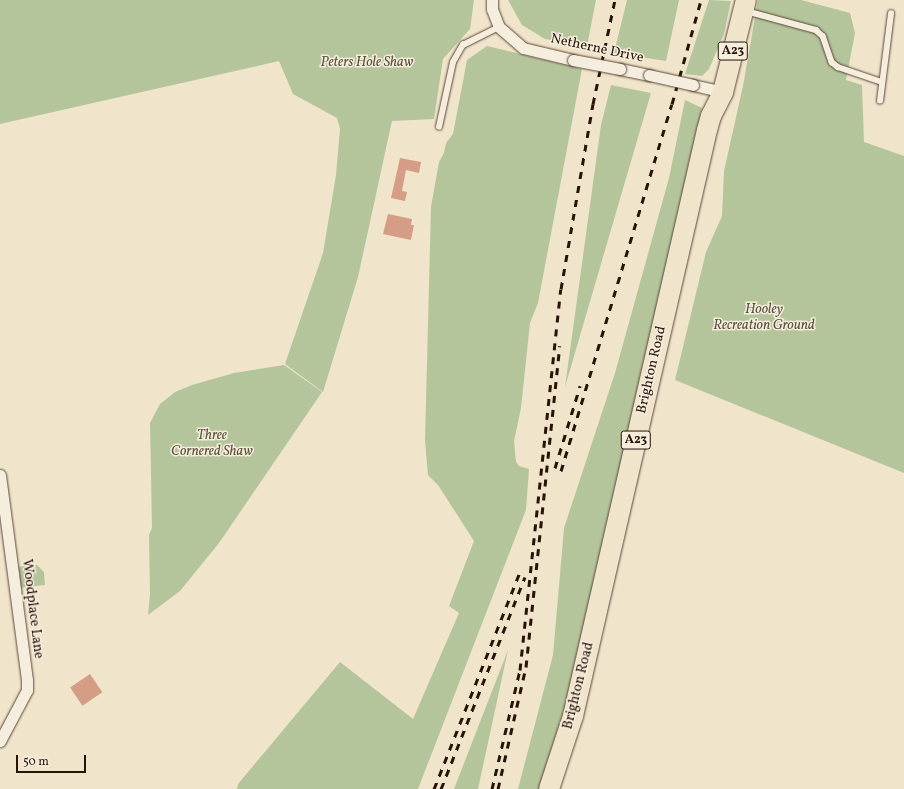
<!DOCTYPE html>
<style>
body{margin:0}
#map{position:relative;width:904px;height:789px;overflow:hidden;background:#f0e4cb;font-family:Vollkorn,serif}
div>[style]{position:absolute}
.green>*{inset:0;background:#b4c59c}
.building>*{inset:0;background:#d59d85;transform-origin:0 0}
.roads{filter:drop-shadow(0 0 1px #5b4638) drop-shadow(0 0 1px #5b4638)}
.lane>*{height:5.5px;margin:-2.75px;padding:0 2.75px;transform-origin:2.75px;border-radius:2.75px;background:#f5eddd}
.street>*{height:11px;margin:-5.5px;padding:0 5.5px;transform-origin:5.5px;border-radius:5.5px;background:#f5eddd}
.highway>*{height:20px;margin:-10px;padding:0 10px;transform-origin:10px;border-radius:10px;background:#f0e4cb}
.rail>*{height:3px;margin-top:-1.5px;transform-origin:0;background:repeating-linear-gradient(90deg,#291207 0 7px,transparent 0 14px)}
.bridges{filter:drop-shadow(0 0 1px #5b4638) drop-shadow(0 0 1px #5b4638)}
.street-bridge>*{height:11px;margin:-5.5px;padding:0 5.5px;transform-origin:5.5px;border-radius:5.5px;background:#f5eddd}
span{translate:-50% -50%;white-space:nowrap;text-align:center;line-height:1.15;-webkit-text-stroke:3px #f5eddd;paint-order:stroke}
.shield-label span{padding:1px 3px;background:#f5eddd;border:1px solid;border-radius:3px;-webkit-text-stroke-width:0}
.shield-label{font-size:13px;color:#291207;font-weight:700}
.street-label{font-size:14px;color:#291207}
.park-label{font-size:14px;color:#5a513b;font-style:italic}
.scale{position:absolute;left:16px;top:755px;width:70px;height:18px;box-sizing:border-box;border:2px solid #291207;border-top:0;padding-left:5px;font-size:12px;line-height:14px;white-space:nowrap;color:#291207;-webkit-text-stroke:3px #f5eddd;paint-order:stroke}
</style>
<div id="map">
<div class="green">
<i style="clip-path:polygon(0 0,474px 0,470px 29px,443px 59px,434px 119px,392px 121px,358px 277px,323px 392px,285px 364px,323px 253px,336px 175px,340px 129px,337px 118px,293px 94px,279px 61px,0 124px)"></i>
<i style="clip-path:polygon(508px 0,596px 0,587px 46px,545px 39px,522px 25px)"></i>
<i style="clip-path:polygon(627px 0,679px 0,666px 61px,614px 53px)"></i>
<i style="clip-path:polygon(709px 0,731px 1px,724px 34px,709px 69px,702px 76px,685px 74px)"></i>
<i style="clip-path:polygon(758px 0,801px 0,850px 13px,855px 33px,846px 80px,862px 85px,864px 142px,904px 156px,904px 473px,675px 380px,706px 252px,722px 216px,724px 171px,743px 86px)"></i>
<i style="clip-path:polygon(487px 46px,582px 69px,538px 303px,530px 323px,521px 408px,514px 441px,516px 462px,519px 466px,529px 469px,526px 510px,418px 789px,237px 789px,238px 784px,340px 662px,413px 719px,459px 613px,449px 606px,474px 541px,438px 485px,428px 475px,425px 440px,431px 207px,439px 162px,444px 153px,446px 143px,453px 134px,467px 60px)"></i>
<i style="clip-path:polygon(611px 85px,651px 93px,565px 387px,601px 125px)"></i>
<i style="clip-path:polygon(685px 100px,702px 108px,567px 713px,542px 789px,518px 789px,553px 655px,564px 528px,615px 373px,669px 178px)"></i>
<i style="clip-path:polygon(284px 365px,322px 392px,219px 543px,180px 591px,148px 615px,150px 594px,149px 535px,152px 528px,150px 423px,160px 404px,175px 392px,192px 385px,234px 373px)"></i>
<i style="clip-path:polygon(37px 565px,44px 572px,45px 585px,18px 588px,15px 567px)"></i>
<i style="clip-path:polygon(508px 650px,478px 789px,454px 789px)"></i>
</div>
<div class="building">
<i style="clip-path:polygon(400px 158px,421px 162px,419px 173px,406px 170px,402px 191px,407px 192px,405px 201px,391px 198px)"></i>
<i style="clip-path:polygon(388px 214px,412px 219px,411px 225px,414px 225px,411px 240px,383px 234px)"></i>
<i style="left:90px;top:674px;width:22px;height:24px;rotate:56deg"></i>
</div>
<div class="roads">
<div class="lane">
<i style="left:746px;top:11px;width:73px;rotate:15.2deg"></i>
<i style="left:816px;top:30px;width:9px;rotate:41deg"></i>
<i style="left:823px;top:36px;width:28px;rotate:71deg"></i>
<i style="left:832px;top:62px;width:8px;rotate:40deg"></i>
<i style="left:838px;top:67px;width:46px;rotate:18.8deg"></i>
<i style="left:880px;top:101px;width:88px;rotate:-82.8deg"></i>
<i style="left:439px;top:127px;width:66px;rotate:-77.8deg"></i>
<i style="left:453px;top:62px;width:20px;rotate:-60deg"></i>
<i style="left:463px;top:45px;width:40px;rotate:-26.6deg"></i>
</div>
<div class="street">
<i style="left:492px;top:0;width:9px;rotate:90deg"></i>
<i style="left:492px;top:9px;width:19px;rotate:69deg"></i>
<i style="left:499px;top:27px;width:32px;rotate:41deg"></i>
<i style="left:523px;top:48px;width:51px;rotate:13.5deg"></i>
<i style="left:620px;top:69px;width:30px;rotate:12deg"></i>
<i style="left:693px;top:85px;width:31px;rotate:13deg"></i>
<i style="left:0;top:475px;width:207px;rotate:82.5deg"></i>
<i style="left:27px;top:680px;width:10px;rotate:90deg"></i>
<i style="left:27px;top:690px;width:58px;rotate:117.9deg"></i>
</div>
<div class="highway">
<i style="left:549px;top:789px;width:77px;rotate:-71.8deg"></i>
<i style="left:573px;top:716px;width:601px;rotate:-77.12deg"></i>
<i style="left:707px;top:130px;width:15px;rotate:-74deg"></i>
<i style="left:711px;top:116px;width:27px;rotate:-63deg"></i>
<i style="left:723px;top:92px;width:95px;rotate:-76deg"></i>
</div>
</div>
<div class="rail">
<i style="left:555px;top:468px;width:86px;rotate:-73deg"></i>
<i style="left:561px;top:471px;width:383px;rotate:-73.2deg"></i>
<i style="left:672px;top:104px;width:108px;rotate:-74.4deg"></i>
<i style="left:434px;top:789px;width:231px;rotate:-68.4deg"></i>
<i style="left:441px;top:789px;width:228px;rotate:-68.4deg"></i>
<i style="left:492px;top:789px;width:122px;rotate:-76.8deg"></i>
<i style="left:520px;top:670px;width:383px;rotate:-83.9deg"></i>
<i style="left:561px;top:289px;width:188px;rotate:-80.2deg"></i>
<i style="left:593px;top:104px;width:106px;rotate:-78.1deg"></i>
<i style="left:498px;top:789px;width:125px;rotate:-77.1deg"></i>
<i style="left:526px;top:667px;width:323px;rotate:-84deg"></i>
</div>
<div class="bridges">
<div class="street-bridge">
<i style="left:573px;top:60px;width:48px;rotate:10.8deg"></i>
<i style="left:649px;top:75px;width:45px;rotate:12.8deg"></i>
</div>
</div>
<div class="shield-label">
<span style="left:733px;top:51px">A23</span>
<span style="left:636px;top:440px">A23</span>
</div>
<div class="street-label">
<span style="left:597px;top:49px;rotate:12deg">Netherne Drive</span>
<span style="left:652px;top:370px;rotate:-77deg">Brighton Road</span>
<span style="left:32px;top:609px;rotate:83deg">Woodplace Lane</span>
<span style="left:579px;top:686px;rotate:-76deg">Brighton Road</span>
</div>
<div class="park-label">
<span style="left:367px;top:63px">Peters Hole Shaw</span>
<span style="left:764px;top:318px">Hooley<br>Recreation Ground</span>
<span style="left:212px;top:444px">Three<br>Cornered Shaw</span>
</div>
<div class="scale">50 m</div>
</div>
